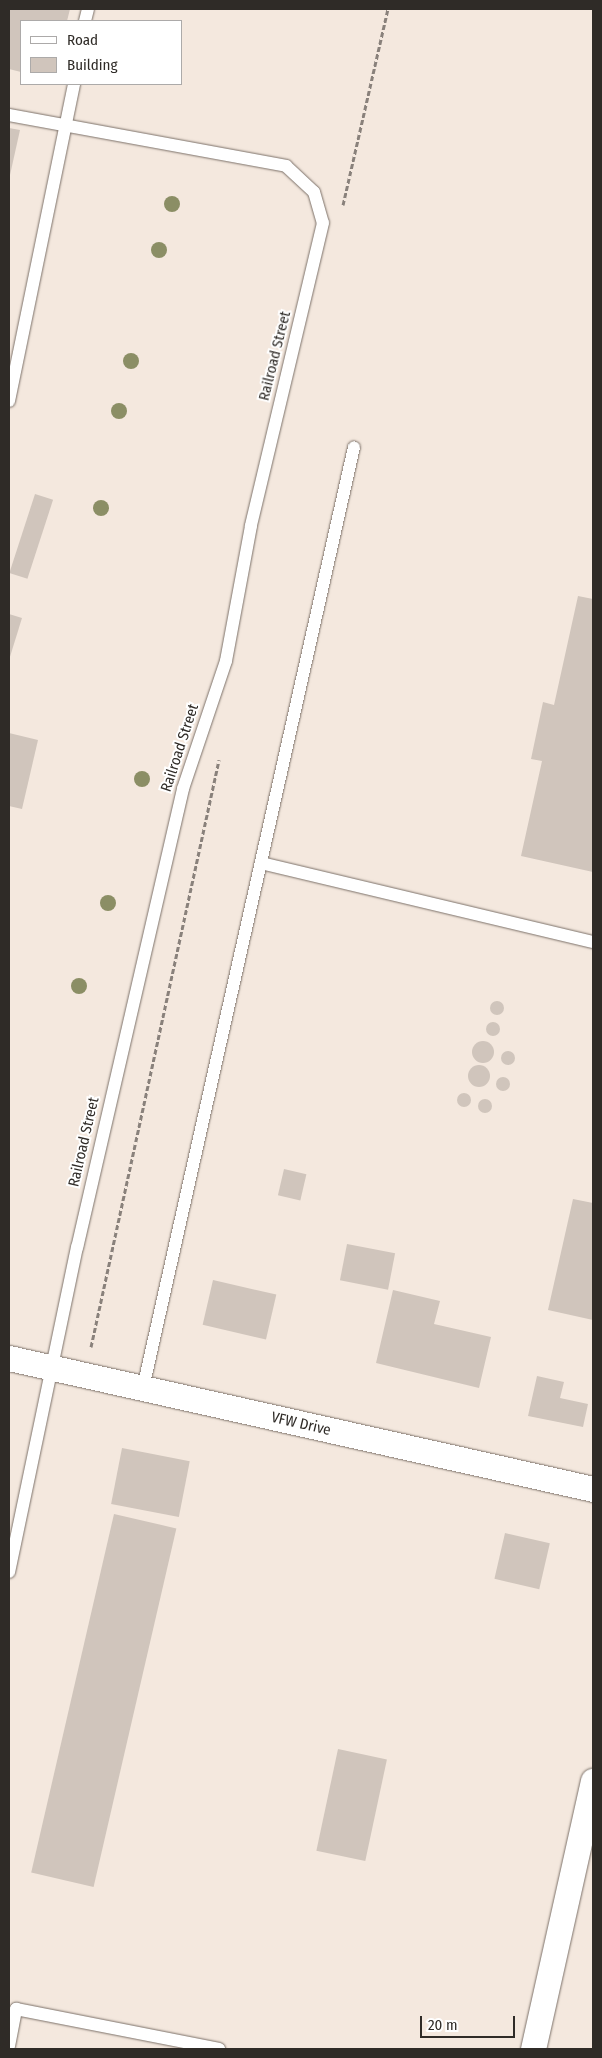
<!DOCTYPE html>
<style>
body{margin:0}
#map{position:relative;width:602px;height:2058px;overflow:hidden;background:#f4e8de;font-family:"Fira Sans Condensed",sans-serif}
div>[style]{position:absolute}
.building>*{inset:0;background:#d0c5bc;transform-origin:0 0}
.round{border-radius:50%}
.path>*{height:3px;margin-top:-1.5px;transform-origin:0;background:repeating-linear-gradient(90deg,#89817b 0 5px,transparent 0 7.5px)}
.roads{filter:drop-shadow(0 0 1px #7c7169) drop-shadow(0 0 1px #7c7169)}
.lane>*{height:12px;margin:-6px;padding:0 6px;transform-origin:6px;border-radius:6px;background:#fff}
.street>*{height:25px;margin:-12.5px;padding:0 12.5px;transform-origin:12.5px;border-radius:12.5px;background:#fff}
.trees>*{width:16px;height:16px;margin:-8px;border-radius:50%;background:#8b8e65}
span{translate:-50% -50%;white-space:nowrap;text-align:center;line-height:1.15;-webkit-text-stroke:4px #fff;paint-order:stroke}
.street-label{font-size:15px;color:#2f2b27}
.frame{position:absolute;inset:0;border:10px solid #2f2b27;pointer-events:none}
.legend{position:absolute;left:20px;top:20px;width:162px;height:65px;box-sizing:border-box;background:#fff;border:1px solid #acaaa9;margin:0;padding:6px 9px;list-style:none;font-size:15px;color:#2f2b27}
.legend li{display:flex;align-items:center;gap:10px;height:25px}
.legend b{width:25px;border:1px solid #acaaa9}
.scale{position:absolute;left:420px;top:2016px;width:95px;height:22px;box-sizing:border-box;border:2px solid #2f2b27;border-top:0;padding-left:6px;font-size:15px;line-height:18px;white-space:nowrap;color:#2f2b27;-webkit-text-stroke:4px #fff;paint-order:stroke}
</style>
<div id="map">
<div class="building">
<i style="clip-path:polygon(9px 9px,70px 9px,67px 21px,21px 21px,21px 72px,9px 69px)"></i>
<i style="clip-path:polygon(9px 128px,20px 130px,10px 175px,9px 175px)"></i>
<i style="left:35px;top:494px;width:19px;height:83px;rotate:18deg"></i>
<i style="clip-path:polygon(578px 596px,593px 599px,593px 872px,521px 856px,542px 761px,531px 759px,543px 702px,554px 705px)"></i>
<i style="clip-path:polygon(9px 614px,22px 618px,9px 660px)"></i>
<i style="clip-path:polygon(9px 733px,38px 740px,22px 809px,9px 806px)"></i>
<i class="round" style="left:490px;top:1001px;width:14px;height:14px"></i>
<i class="round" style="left:486px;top:1022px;width:14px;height:14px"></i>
<i class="round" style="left:472px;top:1041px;width:22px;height:22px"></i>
<i class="round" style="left:501px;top:1051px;width:14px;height:14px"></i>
<i class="round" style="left:468px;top:1065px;width:22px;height:22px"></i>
<i class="round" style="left:496px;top:1077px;width:14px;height:14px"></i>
<i class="round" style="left:457px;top:1093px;width:14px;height:14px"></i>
<i class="round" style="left:478px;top:1099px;width:14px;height:14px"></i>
<i style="left:284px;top:1169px;width:23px;height:27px;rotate:13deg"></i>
<i style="clip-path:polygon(573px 1199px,593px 1203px,593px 1320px,548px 1310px)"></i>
<i style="left:347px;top:1244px;width:49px;height:37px;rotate:11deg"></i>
<i style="left:213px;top:1280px;width:65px;height:46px;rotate:13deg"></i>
<i style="clip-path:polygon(393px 1290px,440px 1301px,434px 1324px,491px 1337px,479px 1388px,376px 1363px)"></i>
<i style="clip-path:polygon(537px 1376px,564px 1382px,560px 1398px,588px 1404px,583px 1427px,528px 1416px)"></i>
<i style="left:122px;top:1448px;width:69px;height:57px;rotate:11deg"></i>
<i style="left:114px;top:1514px;width:64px;height:368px;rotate:13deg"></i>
<i style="left:505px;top:1533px;width:46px;height:47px;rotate:13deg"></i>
<i style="left:338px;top:1749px;width:50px;height:104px;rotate:12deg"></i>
</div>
<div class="path">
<i style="left:343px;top:205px;width:201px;rotate:-77.1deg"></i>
<i style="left:91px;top:1347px;width:601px;rotate:-77.7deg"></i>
</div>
<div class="roads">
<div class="lane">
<i style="left:85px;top:21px;width:12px;rotate:-76deg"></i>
<i style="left:9px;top:115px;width:282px;rotate:10.4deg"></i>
<i style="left:286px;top:166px;width:38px;rotate:43deg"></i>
<i style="left:314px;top:192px;width:32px;rotate:74deg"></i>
<i style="left:323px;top:223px;width:311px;rotate:103.4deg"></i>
<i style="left:251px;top:526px;width:137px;rotate:100.5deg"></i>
<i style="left:226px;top:661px;width:135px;rotate:108.6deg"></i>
<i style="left:183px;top:789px;width:470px;rotate:103deg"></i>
<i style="left:77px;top:1247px;width:332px;rotate:101.8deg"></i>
<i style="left:9px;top:401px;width:324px;rotate:-78.4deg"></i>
<i style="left:261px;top:863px;width:341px;rotate:13.4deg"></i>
<i style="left:143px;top:1388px;width:964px;rotate:-77.36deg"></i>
<i style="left:9px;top:2046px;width:38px;rotate:-79deg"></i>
<i style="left:16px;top:2009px;width:207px;rotate:11.1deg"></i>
</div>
<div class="street">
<i style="left:9px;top:1358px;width:599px;rotate:12.64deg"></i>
<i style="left:533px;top:2049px;width:275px;rotate:-77.4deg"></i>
</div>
</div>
<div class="trees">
<i style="left:172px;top:204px"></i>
<i style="left:159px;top:250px"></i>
<i style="left:131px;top:361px"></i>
<i style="left:119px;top:411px"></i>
<i style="left:101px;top:508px"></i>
<i style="left:142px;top:779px"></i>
<i style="left:108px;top:903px"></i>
<i style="left:79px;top:986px"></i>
</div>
<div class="street-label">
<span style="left:275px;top:356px;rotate:-76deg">Railroad Street</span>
<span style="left:180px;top:748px;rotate:-72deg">Railroad Street</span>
<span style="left:84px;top:1142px;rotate:-77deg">Railroad Street</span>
<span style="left:301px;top:1424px;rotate:13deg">VFW Drive</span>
</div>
<div class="frame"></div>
<ul class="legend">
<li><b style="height:6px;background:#fff"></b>Road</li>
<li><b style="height:14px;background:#d0c5bc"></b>Building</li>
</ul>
<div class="scale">20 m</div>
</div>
